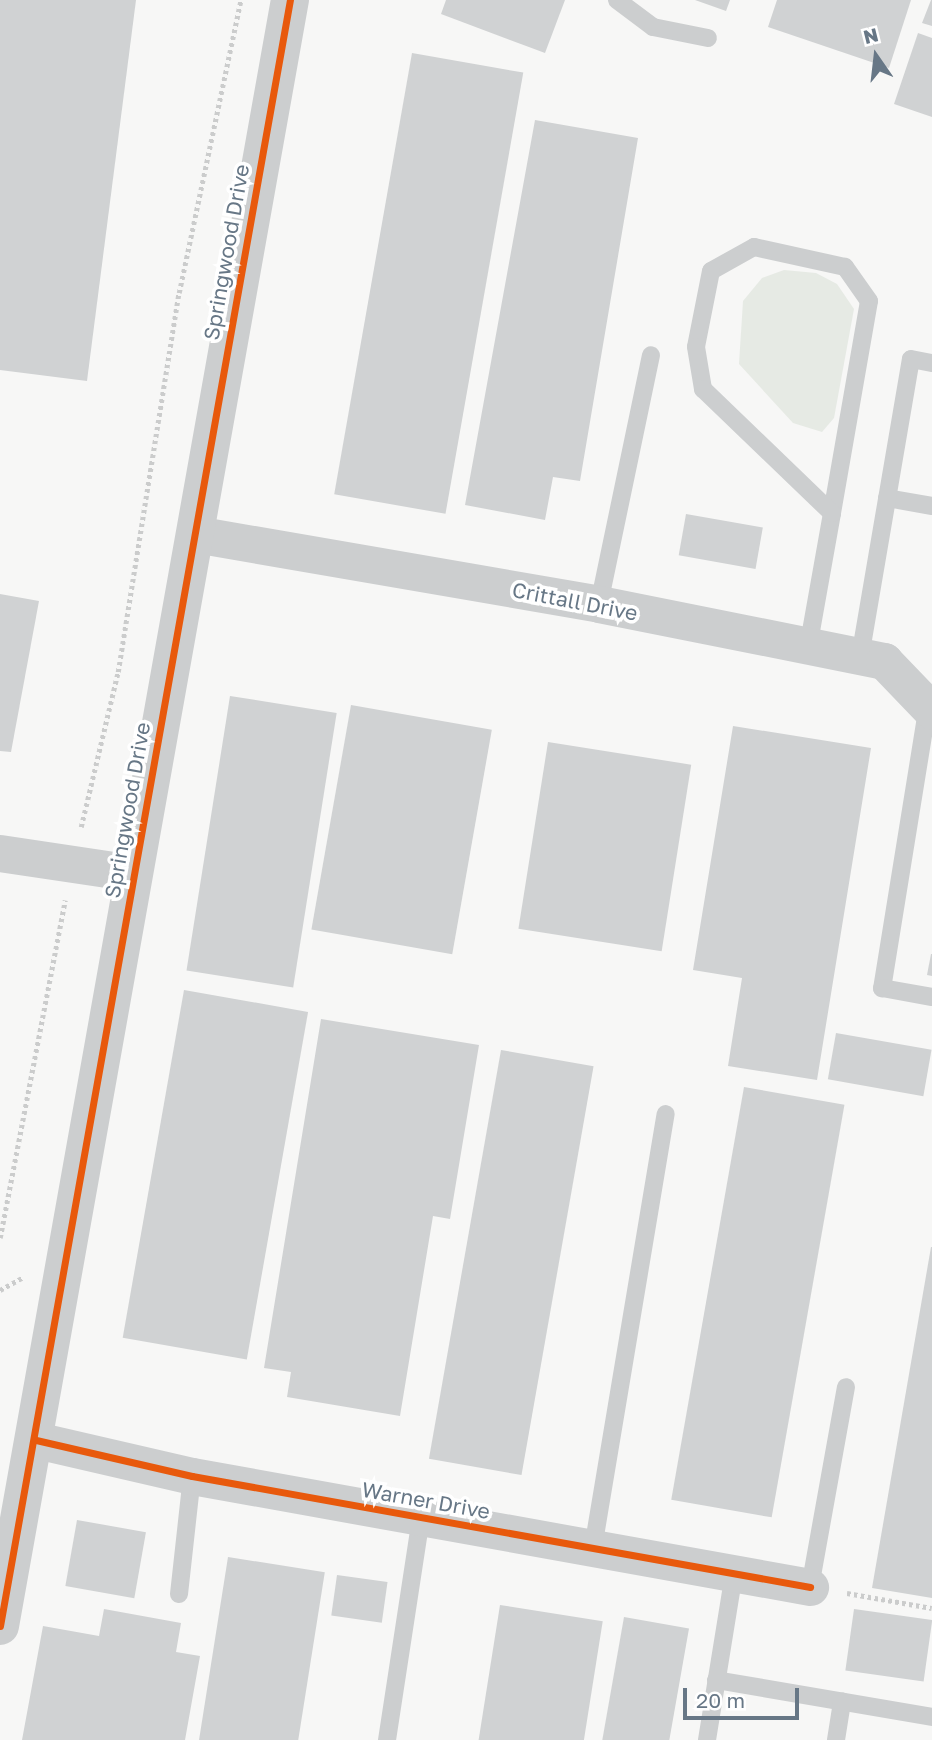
<!DOCTYPE html>
<style>
body{margin:0}
#map{position:relative;width:932px;height:1740px;overflow:hidden;background:#f7f7f6;font-family:"Golos Text",sans-serif}
div>[style]{position:absolute}
.green>*{inset:0;background:#e6eae4}
.building>*{inset:0;background:#d0d2d3;transform-origin:0 0}
.path>*{height:4.5px;margin-top:-2.25px;transform-origin:0;background:repeating-linear-gradient(90deg,#cbcccc 0 3.5px,transparent 0 7px)}
.service>*{height:18px;margin:-9px;padding:0 9px;transform-origin:9px;border-radius:9px;background:#cccecf}
.minor>*{height:37px;margin:-18.5px;padding:0 18.5px;transform-origin:18.5px;border-radius:18.5px;background:#cccecf}
.tertiary>*{height:38px;margin:-19px;padding:0 19px;transform-origin:19px;border-radius:19px;background:#cccecf}
.cycleway>*{height:7px;margin:-3.5px;padding:0 3.5px;transform-origin:3.5px;border-radius:3.5px;background:#e8590c}
span{translate:-50% -50%;white-space:nowrap;text-align:center;line-height:1.15;-webkit-text-stroke:7px #fff;paint-order:stroke}
.street-label{font-size:21px;color:#677786}
.north{position:absolute;left:841px;top:21px;width:70px;height:70px;-webkit-text-stroke:5px #fff;paint-order:stroke;rotate:346deg;font-size:19px;font-weight:700;line-height:28px;text-align:center;color:#677786}
.north::after{content:'';display:block;margin:auto;width:24px;height:32px;background:#677786;clip-path:polygon(50% 0,100% 100%,50% 72%,0 100%)}
.scale{position:absolute;left:683px;top:1688px;width:116px;height:32px;box-sizing:border-box;border:4px solid #677786;border-top:0;padding-left:9px;font-size:21px;line-height:24px;white-space:nowrap;color:#677786;-webkit-text-stroke:5px #fff;paint-order:stroke}
</style>
<div id="map">
<div class="green">
<i style="clip-path:polygon(784px 270px,816px 273px,837px 284px,854px 309px,834px 418px,822px 432px,793px 423px,739px 364px,743px 301px,762px 278px)"></i>
</div>
<div class="building">
<i style="clip-path:polygon(0 0,136px 0,87px 381px,0 370px)"></i>
<i style="clip-path:polygon(446px 0,565px 0,545px 53px,441px 14px)"></i>
<i style="clip-path:polygon(695px 0,730px 0,726px 11px)"></i>
<i style="clip-path:polygon(777px 0,911px 0,889px 68px,768px 27px)"></i>
<i style="clip-path:polygon(931px 0,932px 0,932px 26px,922px 23px)"></i>
<i style="clip-path:polygon(918px 33px,932px 38px,932px 117px,894px 104px)"></i>
<i style="left:412px;top:53px;width:113px;height:448px;rotate:10deg"></i>
<i style="clip-path:polygon(535px 120px,638px 138px,580px 481px,553px 477px,545px 520px,465px 505px)"></i>
<i style="left:686px;top:514px;width:78px;height:42px;rotate:10deg"></i>
<i style="clip-path:polygon(0 594px,39px 601px,11px 752px,0 751px)"></i>
<i style="left:230px;top:696px;width:108px;height:278px;rotate:9deg"></i>
<i style="left:351px;top:705px;width:143px;height:228px;rotate:10deg"></i>
<i style="clip-path:polygon(733px 726px,871px 748px,817px 1080px,728px 1066px,742px 978px,693px 970px)"></i>
<i style="left:548px;top:742px;width:145px;height:189px;rotate:9deg"></i>
<i style="clip-path:polygon(931px 954px,932px 954px,932px 976px,927px 975px)"></i>
<i style="left:184px;top:990px;width:126px;height:353px;rotate:10deg"></i>
<i style="clip-path:polygon(321px 1019px,479px 1045px,450px 1219px,433px 1216px,400px 1416px,287px 1397px,291px 1372px,264px 1368px)"></i>
<i style="left:836px;top:1033px;width:97px;height:47px;rotate:10deg"></i>
<i style="left:501px;top:1050px;width:94px;height:415px;rotate:10deg"></i>
<i style="left:744px;top:1087px;width:102px;height:419px;rotate:10deg"></i>
<i style="clip-path:polygon(931px 1247px,932px 1247px,932px 1598px,872px 1588px)"></i>
<i style="left:77px;top:1520px;width:70px;height:67px;rotate:10deg"></i>
<i style="left:228px;top:1557px;width:98px;height:186px;rotate:9deg"></i>
<i style="left:337px;top:1575px;width:51px;height:41px;rotate:8deg"></i>
<i style="left:500px;top:1605px;width:104px;height:137px;rotate:9deg"></i>
<i style="clip-path:polygon(104px 1609px,181px 1623px,176px 1652px,200px 1656px,185px 1740px,22px 1740px,43px 1626px,99px 1636px)"></i>
<i style="left:854px;top:1609px;width:79px;height:62px;rotate:8deg"></i>
<i style="left:624px;top:1617px;width:66px;height:125px;rotate:10deg"></i>
</div>
<div class="path">
<i style="left:81px;top:827px;width:159px;rotate:-76.6deg"></i>
<i style="left:118px;top:672px;width:384px;rotate:-80.9deg"></i>
<i style="left:179px;top:293px;width:299px;rotate:-78.1deg"></i>
<i style="left:0;top:1238px;width:344px;rotate:-79.1deg"></i>
<i style="left:0;top:1290px;width:25px;rotate:-29deg"></i>
<i style="left:847px;top:1593px;width:86px;rotate:10deg"></i>
</div>
<div class="service">
<i style="left:617px;top:0;width:45px;rotate:36.9deg"></i>
<i style="left:653px;top:27px;width:56px;rotate:11.3deg"></i>
<i style="left:887px;top:498px;width:46px;rotate:10.1deg"></i>
<i style="left:599px;top:604px;width:254px;rotate:-78.2deg"></i>
<i style="left:808px;top:648px;width:137px;rotate:-79.9deg"></i>
<i style="left:832px;top:513px;width:215px;rotate:-80.1deg"></i>
<i style="left:869px;top:301px;width:42px;rotate:-125.2deg"></i>
<i style="left:845px;top:267px;width:93px;rotate:-167.6deg"></i>
<i style="left:754px;top:247px;width:49px;rotate:150.8deg"></i>
<i style="left:711px;top:271px;width:77px;rotate:101.2deg"></i>
<i style="left:696px;top:347px;width:43px;rotate:80.5deg"></i>
<i style="left:703px;top:389px;width:179px;rotate:43.9deg"></i>
<i style="left:860px;top:657px;width:302px;rotate:-80.3deg"></i>
<i style="left:911px;top:359px;width:21px;rotate:11deg"></i>
<i style="left:927px;top:711px;width:281px;rotate:99.2deg"></i>
<i style="left:882px;top:988px;width:51px;rotate:10.2deg"></i>
<i style="left:593px;top:1548px;width:440px;rotate:-80.5deg"></i>
<i style="left:810px;top:1587px;width:203px;rotate:-79.8deg"></i>
<i style="left:179px;top:1594px;width:119px;rotate:-83.7deg"></i>
<i style="left:716px;top:1680px;width:219px;rotate:9.7deg"></i>
<i style="left:387px;top:1740px;width:226px;rotate:-81.3deg"></i>
<i style="left:707px;top:1740px;width:169px;rotate:-80.8deg"></i>
<i style="left:836px;top:1740px;width:39px;rotate:-81deg"></i>
</div>
<div class="minor">
<i style="left:195px;top:534px;width:410px;rotate:9.8deg"></i>
<i style="left:599px;top:604px;width:291px;rotate:11.3deg"></i>
<i style="left:884px;top:661px;width:69px;rotate:46.2deg"></i>
<i style="left:0;top:853px;width:135px;rotate:8.5deg"></i>
<i style="left:36px;top:1440px;width:160px;rotate:13deg"></i>
<i style="left:192px;top:1476px;width:628px;rotate:10.18deg"></i>
</div>
<div class="tertiary">
<i style="left:0;top:1626px;width:1652px;rotate:-79.89deg"></i>
</div>
<div class="cycleway">
<i style="left:36px;top:1440px;width:160px;rotate:13deg"></i>
<i style="left:192px;top:1476px;width:628px;rotate:10.18deg"></i>
<i style="left:0;top:1626px;width:1652px;rotate:-79.89deg"></i>
</div>
<div class="street-label">
<span style="left:226px;top:252px;rotate:-80deg">Springwood Drive</span>
<span style="left:575px;top:601px;rotate:11deg">Crittall Drive</span>
<span style="left:127px;top:810px;rotate:-80deg">Springwood Drive</span>
<span style="left:426px;top:1500px;rotate:10deg">Warner Drive</span>
</div>
<div class="north">N</div>
<div class="scale">20 m</div>
</div>
